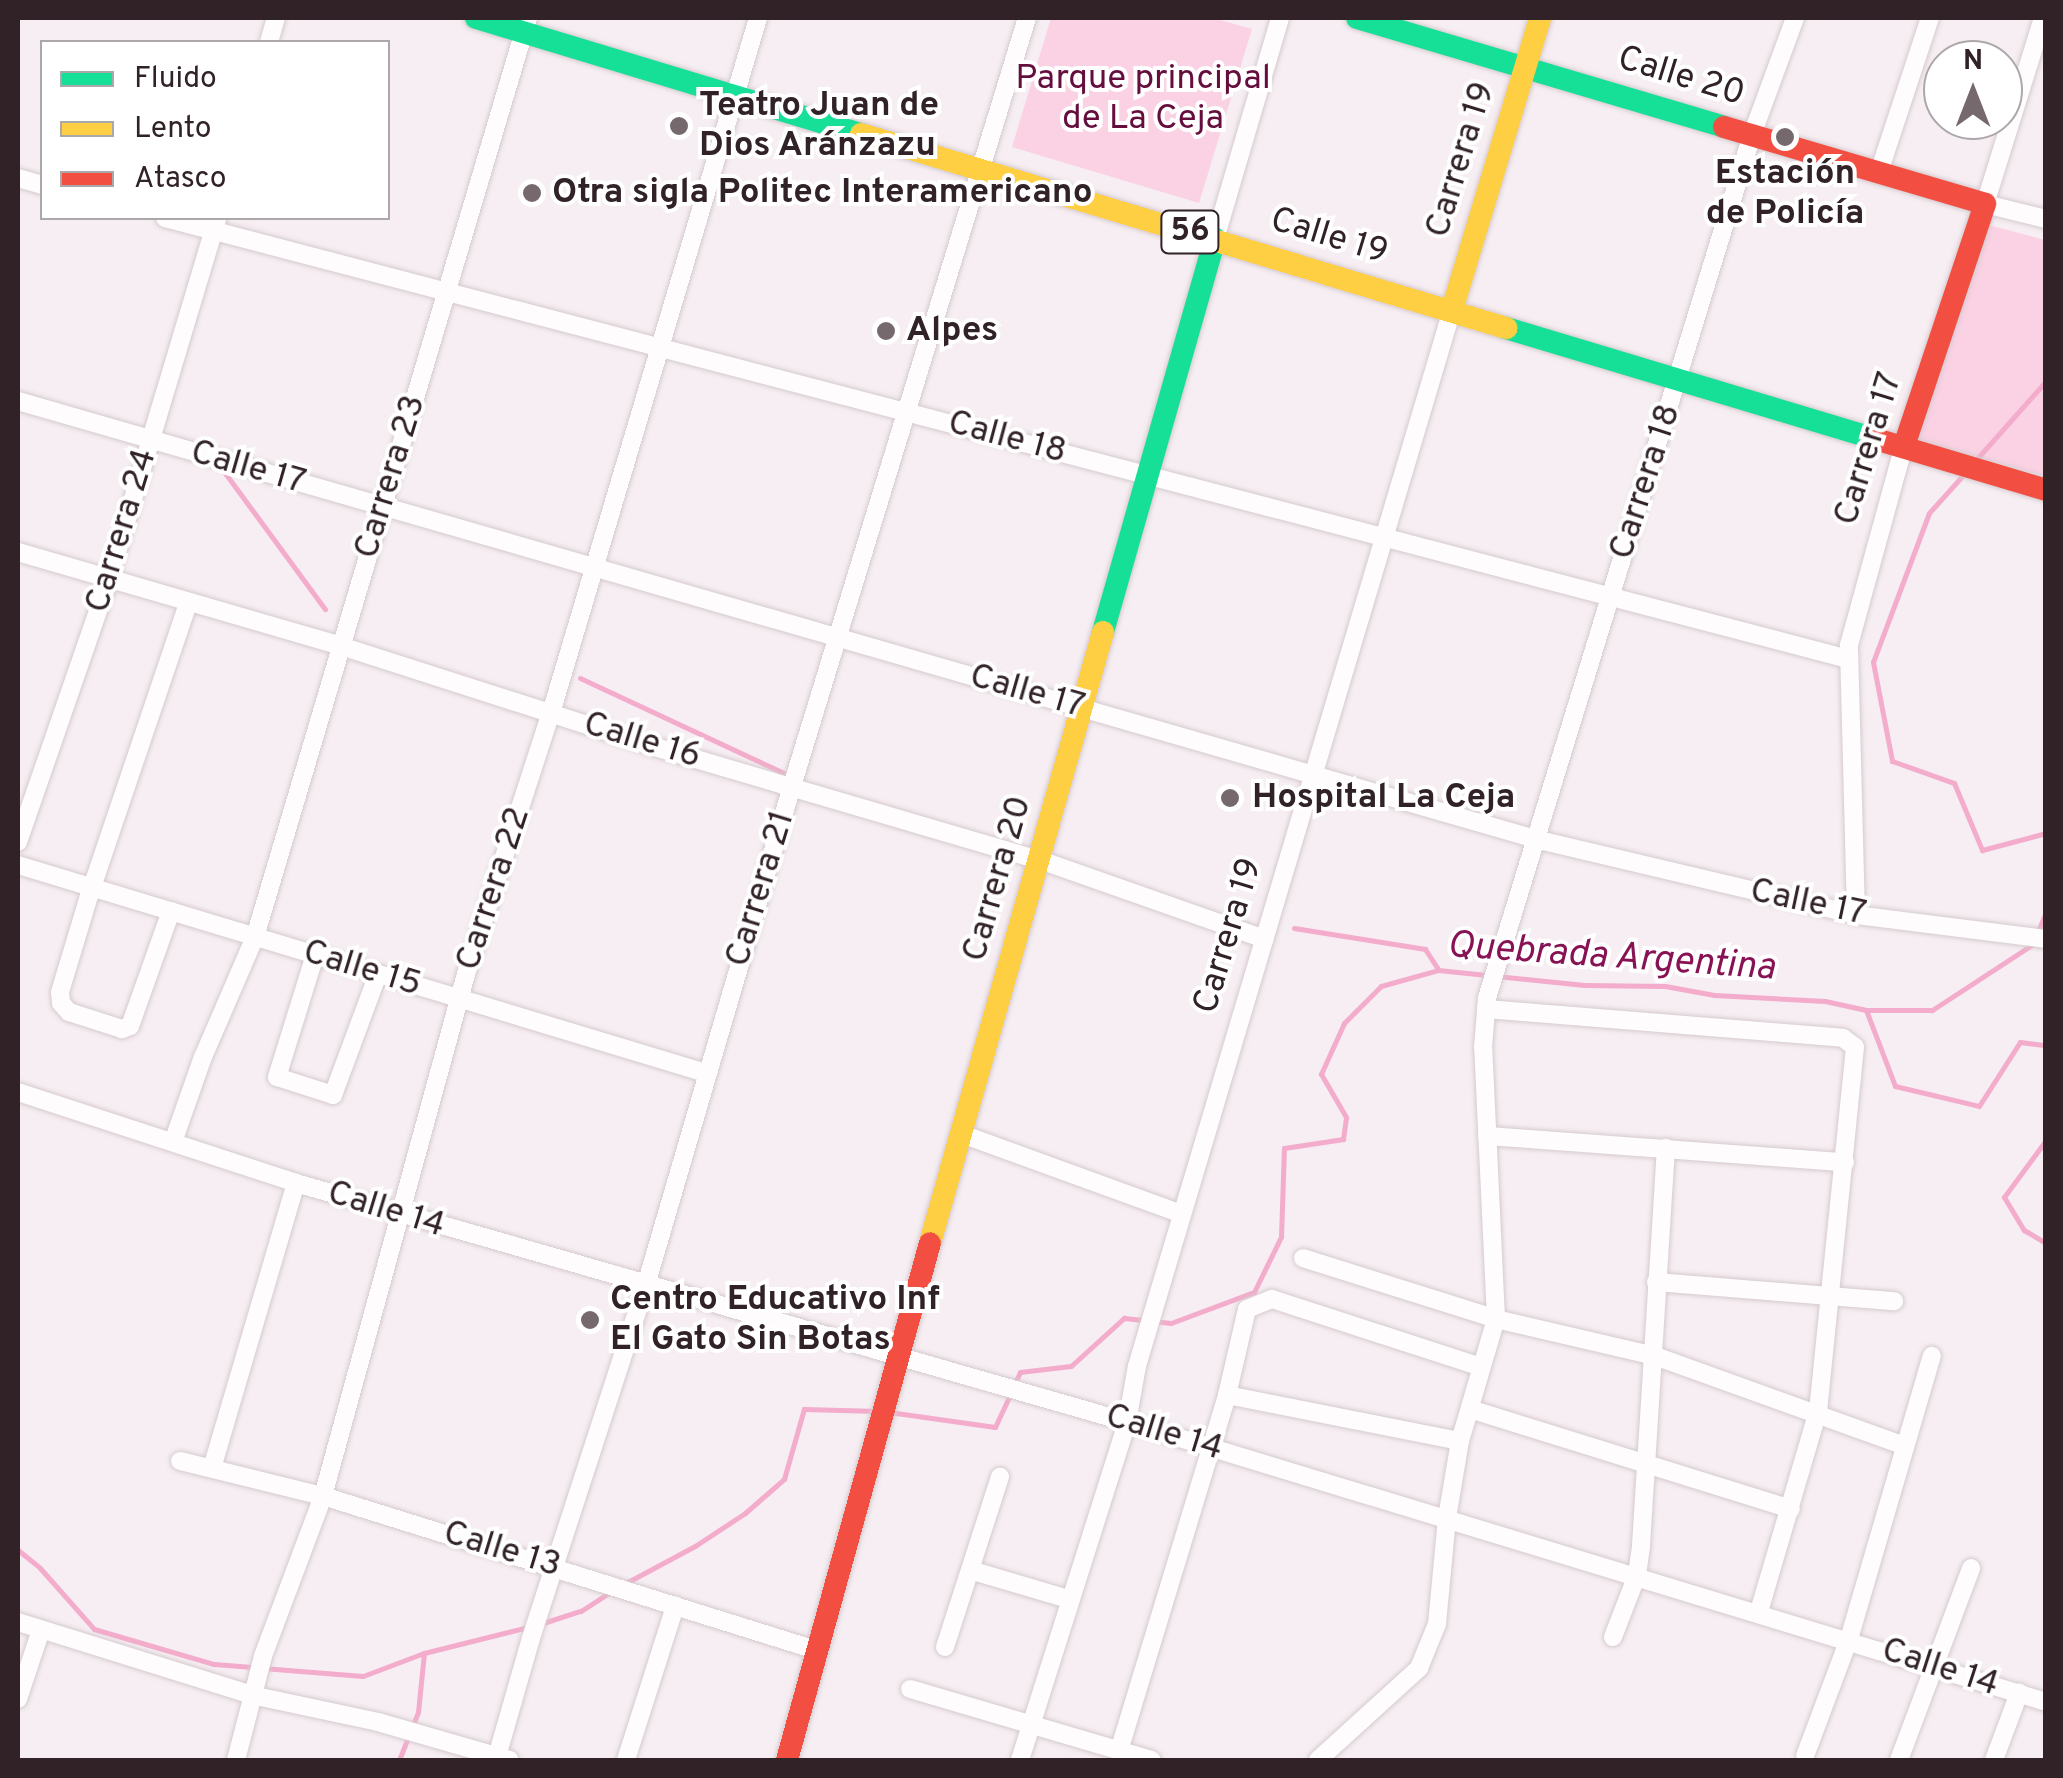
<!DOCTYPE html>
<meta charset="utf-8">
<style>
body{margin:0}
#map{position:relative;width:2063px;height:1778px;overflow:hidden;background:#f6eef2;font-family:Overpass,sans-serif}
div>[style]{position:absolute}
.green>*{inset:0;background:#fad2e3}
.stream>*{height:5px;margin:-2.5px;padding:0 2.5px;transform-origin:2.5px;border-radius:2.5px;background:#f3accb}
.roads{filter:drop-shadow(0 0 2px #d5cacf) drop-shadow(0 0 2px #d5cacf)}
.street>*{height:18px;margin:-9px;padding:0 9px;transform-origin:9px;border-radius:9px;background:#fefcfd}
.fast>*{height:22px;margin:-11px;padding:0 11px;transform-origin:11px;border-radius:11px;background:#16e098}
.slow>*{height:22px;margin:-11px;padding:0 11px;transform-origin:11px;border-radius:11px;background:#ffcf43}
.jam>*{height:22px;margin:-11px;padding:0 11px;transform-origin:11px;border-radius:11px;background:#f24e42}
.dots>*{width:28px;height:28px;translate:-50% -50%;box-sizing:border-box;border:5px solid #fff;border-radius:50%}
span{translate:-50% -50%;white-space:nowrap;text-align:center;line-height:1.15;-webkit-text-stroke:8px #fff;paint-order:stroke}
.shield-label span{padding:2px 8px;background:#fff;border:2px solid;border-radius:8px;-webkit-text-stroke-width:0}
.shield-label{font-size:32px;color:#302227;font-weight:700}
.street-label{font-size:35px;color:#302227}
.park-label{font-size:35px;color:#650d3d}
.poi-label{font-size:35px;color:#302227;font-weight:700}
.left{translate:0 -50%;text-align:left}
.water-label{font-size:38px;color:#881354;font-style:italic}
.frame{position:absolute;inset:0;border:20px solid #302227;pointer-events:none}
.legend{position:absolute;left:40px;top:40px;width:350px;height:180px;box-sizing:border-box;background:#fff;border:2px solid #aca7a9;margin:0;padding:12px 18px;list-style:none;font-size:30px;color:#302227}
.legend li{display:flex;align-items:center;gap:20px;height:50px}
.legend b{width:50px;border:2px solid #aca7a9}
.north{position:absolute;left:1923px;top:40px;width:100px;height:100px;box-sizing:border-box;background:#fff;border:2px solid #aca7a9;border-radius:50%;rotate:0deg;font-size:28px;font-weight:700;line-height:40px;text-align:center;color:#302227}
.north::after{content:'';display:block;margin:auto;width:35px;height:45px;background:#75696e;clip-path:polygon(50% 0,100% 100%,50% 72%,0 100%)}
</style>
<div id="map">
<div class="green">
<i style="clip-path:polygon(1051px 18px,1213px 18px,1252px 29px,1199px 203px,1012px 147px)"></i>
<i style="clip-path:polygon(1985px 224px,2045px 240px,2045px 476px,1912px 439px)"></i>
</div>
<div class="stream">
<i style="left:1974px;top:462px;width:108px;rotate:-48.4deg"></i>
<i style="left:225px;top:473px;width:169px;rotate:53.7deg"></i>
<i style="left:1964px;top:474px;width:52px;rotate:131.9deg"></i>
<i style="left:1929px;top:513px;width:159px;rotate:110.6deg"></i>
<i style="left:1873px;top:662px;width:101px;rotate:79.1deg"></i>
<i style="left:1892px;top:761px;width:66px;rotate:19.5deg"></i>
<i style="left:1954px;top:783px;width:73px;rotate:67.3deg"></i>
<i style="left:1982px;top:850px;width:66px;rotate:-14.9deg"></i>
<i style="left:580px;top:678px;width:225px;rotate:25deg"></i>
<i style="left:1294px;top:928px;width:133px;rotate:9.1deg"></i>
<i style="left:1425px;top:949px;width:24px;rotate:57deg"></i>
<i style="left:2037px;top:934px;width:24px;rotate:-68deg"></i>
<i style="left:2033px;top:944px;width:121px;rotate:146.8deg"></i>
<i style="left:1932px;top:1010px;width:66px;rotate:180deg"></i>
<i style="left:1866px;top:1010px;width:81px;rotate:69.1deg"></i>
<i style="left:1895px;top:1086px;width:86px;rotate:13.4deg"></i>
<i style="left:1979px;top:1106px;width:76px;rotate:-57.4deg"></i>
<i style="left:2020px;top:1042px;width:26px;rotate:7deg"></i>
<i style="left:2046px;top:1140px;width:71px;rotate:126.4deg"></i>
<i style="left:2004px;top:1197px;width:39px;rotate:59deg"></i>
<i style="left:2024px;top:1230px;width:26px;rotate:31deg"></i>
<i style="left:1014px;top:1385px;width:14px;rotate:-65deg"></i>
<i style="left:1020px;top:1372px;width:51px;rotate:-6.7deg"></i>
<i style="left:1071px;top:1366px;width:72px;rotate:-42.2deg"></i>
<i style="left:1124px;top:1318px;width:47px;rotate:6.1deg"></i>
<i style="left:1171px;top:1323px;width:89px;rotate:-20.5deg"></i>
<i style="left:1254px;top:1292px;width:61px;rotate:-63.9deg"></i>
<i style="left:1281px;top:1237px;width:89px;rotate:-88.1deg"></i>
<i style="left:1284px;top:1148px;width:60px;rotate:-8.7deg"></i>
<i style="left:1343px;top:1139px;width:22px;rotate:-82deg"></i>
<i style="left:1346px;top:1117px;width:50px;rotate:-120.2deg"></i>
<i style="left:1321px;top:1074px;width:56px;rotate:-65.7deg"></i>
<i style="left:1344px;top:1023px;width:52px;rotate:-45deg"></i>
<i style="left:1381px;top:986px;width:59px;rotate:-15.7deg"></i>
<i style="left:1438px;top:970px;width:147px;rotate:5.9deg"></i>
<i style="left:1584px;top:985px;width:81px;rotate:0.7deg"></i>
<i style="left:1665px;top:986px;width:50px;rotate:10.4deg"></i>
<i style="left:1714px;top:995px;width:111px;rotate:3.1deg"></i>
<i style="left:1825px;top:1001px;width:42px;rotate:12.4deg"></i>
<i style="left:889px;top:1412px;width:107px;rotate:8.1deg"></i>
<i style="left:995px;top:1427px;width:35px;rotate:-65deg"></i>
<i style="left:18px;top:1550px;width:28px;rotate:39deg"></i>
<i style="left:40px;top:1568px;width:81px;rotate:48.5deg"></i>
<i style="left:94px;top:1629px;width:125px;rotate:16.3deg"></i>
<i style="left:214px;top:1664px;width:149px;rotate:4.6deg"></i>
<i style="left:363px;top:1676px;width:65px;rotate:-20.7deg"></i>
<i style="left:424px;top:1653px;width:107px;rotate:-14deg"></i>
<i style="left:624px;top:1584px;width:81px;rotate:-28.2deg"></i>
<i style="left:695px;top:1546px;width:60px;rotate:-33.4deg"></i>
<i style="left:745px;top:1513px;width:52px;rotate:-41.1deg"></i>
<i style="left:784px;top:1479px;width:73px;rotate:-74.1deg"></i>
<i style="left:804px;top:1409px;width:74px;rotate:1.5deg"></i>
<i style="left:543px;top:1623px;width:40px;rotate:-18deg"></i>
<i style="left:581px;top:1611px;width:35px;rotate:-33deg"></i>
<i style="left:399px;top:1760px;width:52px;rotate:-68.4deg"></i>
<i style="left:418px;top:1712px;width:59px;rotate:-84.2deg"></i>
</div>
<div class="roads">
<div class="street">
<i style="left:2043px;top:18px;width:195px;rotate:107.3deg"></i>
<i style="left:1985px;top:204px;width:63px;rotate:13.8deg"></i>
<i style="left:269px;top:42px;width:25px;rotate:-74deg"></i>
<i style="left:1879px;top:172px;width:162px;rotate:-71.7deg"></i>
<i style="left:18px;top:178px;width:25px;rotate:16deg"></i>
<i style="left:165px;top:218px;width:1740px;rotate:14.68deg"></i>
<i style="left:1215px;top:239px;width:230px;rotate:-73.6deg"></i>
<i style="left:18px;top:401px;width:1579px;rotate:16.1deg"></i>
<i style="left:1535px;top:839px;width:330px;rotate:13.3deg"></i>
<i style="left:1856px;top:915px;width:192px;rotate:7.2deg"></i>
<i style="left:18px;top:552px;width:336px;rotate:16.2deg"></i>
<i style="left:341px;top:646px;width:330px;rotate:17.8deg"></i>
<i style="left:655px;top:747px;width:401px;rotate:16.4deg"></i>
<i style="left:1040px;top:860px;width:238px;rotate:19.4deg"></i>
<i style="left:18px;top:842px;width:278px;rotate:-70.9deg"></i>
<i style="left:109px;top:579px;width:377px;rotate:-73.3deg"></i>
<i style="left:18px;top:865px;width:719px;rotate:16.82deg"></i>
<i style="left:171px;top:911px;width:122px;rotate:109.6deg"></i>
<i style="left:130px;top:1026px;width:9px;rotate:159deg"></i>
<i style="left:122px;top:1029px;width:56px;rotate:-162.2deg"></i>
<i style="left:69px;top:1012px;width:12px;rotate:-132deg"></i>
<i style="left:61px;top:1003px;width:11px;rotate:-95deg"></i>
<i style="left:60px;top:992px;width:100px;rotate:-73.2deg"></i>
<i style="left:89px;top:896px;width:309px;rotate:-71.3deg"></i>
<i style="left:1856px;top:915px;width:270px;rotate:-91.5deg"></i>
<i style="left:1849px;top:645px;width:206px;rotate:-74.6deg"></i>
<i style="left:315px;top:955px;width:128px;rotate:107.3deg"></i>
<i style="left:277px;top:1077px;width:59px;rotate:17.8deg"></i>
<i style="left:333px;top:1095px;width:129px;rotate:-69.6deg"></i>
<i style="left:1486px;top:1009px;width:358px;rotate:4.6deg"></i>
<i style="left:1843px;top:1038px;width:15px;rotate:37deg"></i>
<i style="left:1855px;top:1047px;width:366px;rotate:95.8deg"></i>
<i style="left:1818px;top:1411px;width:209px;rotate:106.4deg"></i>
<i style="left:18px;top:1092px;width:293px;rotate:18.1deg"></i>
<i style="left:962px;top:1134px;width:234px;rotate:20deg"></i>
<i style="left:1487px;top:1136px;width:359px;rotate:4.2deg"></i>
<i style="left:173px;top:1142px;width:90px;rotate:-70.6deg"></i>
<i style="left:203px;top:1057px;width:131px;rotate:-66.6deg"></i>
<i style="left:255px;top:937px;width:959px;rotate:-73.46deg"></i>
<i style="left:1303px;top:1258px;width:202px;rotate:17.5deg"></i>
<i style="left:1496px;top:1319px;width:163px;rotate:13.1deg"></i>
<i style="left:1655px;top:1356px;width:266px;rotate:19.8deg"></i>
<i style="left:1656px;top:1282px;width:239px;rotate:4.6deg"></i>
<i style="left:1227px;top:1395px;width:237px;rotate:11.2deg"></i>
<i style="left:1470px;top:1409px;width:336px;rotate:17.3deg"></i>
<i style="left:180px;top:1461px;width:147px;rotate:13.8deg"></i>
<i style="left:323px;top:1496px;width:520px;rotate:17.35deg"></i>
<i style="left:212px;top:1468px;width:297px;rotate:-73.6deg"></i>
<i style="left:296px;top:1183px;width:865px;rotate:16.05deg"></i>
<i style="left:1127px;top:1422px;width:961px;rotate:16.94deg"></i>
<i style="left:970px;top:1570px;width:102px;rotate:16.5deg"></i>
<i style="left:18px;top:1622px;width:249px;rotate:17.3deg"></i>
<i style="left:256px;top:1696px;width:125px;rotate:12deg"></i>
<i style="left:378px;top:1722px;width:137px;rotate:16.1deg"></i>
<i style="left:1613px;top:1637px;width:66px;rotate:-68.8deg"></i>
<i style="left:1637px;top:1575px;width:30px;rotate:-82deg"></i>
<i style="left:1641px;top:1545px;width:398px;rotate:-86.4deg"></i>
<i style="left:945px;top:1647px;width:179px;rotate:-72.1deg"></i>
<i style="left:910px;top:1689px;width:252px;rotate:16.4deg"></i>
<i style="left:18px;top:1699px;width:73px;rotate:-71.6deg"></i>
<i style="left:1119px;top:1751px;width:372px;rotate:-73.1deg"></i>
<i style="left:1227px;top:1395px;width:88px;rotate:-76.9deg"></i>
<i style="left:1247px;top:1309px;width:27px;rotate:-22deg"></i>
<i style="left:1272px;top:1299px;width:220px;rotate:18deg"></i>
<i style="left:1805px;top:1756px;width:125px;rotate:-69.4deg"></i>
<i style="left:1849px;top:1639px;width:295px;rotate:-73.7deg"></i>
<i style="left:236px;top:1760px;width:107px;rotate:-75.4deg"></i>
<i style="left:263px;top:1656px;width:171px;rotate:-69.4deg"></i>
<i style="left:323px;top:1496px;width:541px;rotate:-74.68deg"></i>
<i style="left:466px;top:974px;width:274px;rotate:-72deg"></i>
<i style="left:551px;top:713px;width:725px;rotate:-73.41deg"></i>
<i style="left:496px;top:1760px;width:127px;rotate:-74deg"></i>
<i style="left:531px;top:1638px;width:371px;rotate:-72deg"></i>
<i style="left:646px;top:1285px;width:520px;rotate:-73.69deg"></i>
<i style="left:792px;top:786px;width:803px;rotate:-72.99deg"></i>
<i style="left:626px;top:1760px;width:162px;rotate:-72.3deg"></i>
<i style="left:1020px;top:1760px;width:355px;rotate:-72.4deg"></i>
<i style="left:1127px;top:1422px;width:57px;rotate:-79.9deg"></i>
<i style="left:1137px;top:1366px;width:1102px;rotate:-73.39deg"></i>
<i style="left:1318px;top:1760px;width:137px;rotate:-42.3deg"></i>
<i style="left:1419px;top:1668px;width:48px;rotate:-67.8deg"></i>
<i style="left:1437px;top:1624px;width:106px;rotate:-84.6deg"></i>
<i style="left:1447px;top:1518px;width:78px;rotate:-80.4deg"></i>
<i style="left:1460px;top:1441px;width:127px;rotate:-73.6deg"></i>
<i style="left:1496px;top:1319px;width:272px;rotate:-92.7deg"></i>
<i style="left:1483px;top:1047px;width:49px;rotate:-85.3deg"></i>
<i style="left:1487px;top:998px;width:903px;rotate:-72.93deg"></i>
<i style="left:1752px;top:135px;width:125px;rotate:-69.8deg"></i>
<i style="left:1899px;top:1760px;width:205px;rotate:-69.4deg"></i>
<i style="left:1994px;top:1760px;width:72px;rotate:-69.5deg"></i>
</div>
<div class="fast">
<i style="left:476px;top:18px;width:402px;rotate:16.8deg"></i>
<i style="left:1357px;top:18px;width:383px;rotate:16.5deg"></i>
<i style="left:1506px;top:328px;width:382px;rotate:16.7deg"></i>
<i style="left:1103px;top:632px;width:409px;rotate:-74.1deg"></i>
</div>
<div class="slow">
<i style="left:861px;top:134px;width:674px;rotate:16.74deg"></i>
<i style="left:1452px;top:310px;width:305px;rotate:-73.2deg"></i>
<i style="left:930px;top:1243px;width:635px;rotate:-74.19deg"></i>
</div>
<div class="jam">
<i style="left:1724px;top:127px;width:272px;rotate:16.4deg"></i>
<i style="left:1985px;top:204px;width:255px;rotate:108.5deg"></i>
<i style="left:1872px;top:438px;width:182px;rotate:16.6deg"></i>
<i style="left:787px;top:1760px;width:536px;rotate:-74.54deg"></i>
</div>
</div>
<div class="dots">
<i style="left:679px;top:126px;background:#75696e"></i>
<i style="left:1785px;top:137px;background:#75696e"></i>
<i style="left:532px;top:193px;background:#75696e"></i>
<i style="left:886px;top:331px;background:#75696e"></i>
<i style="left:1230px;top:798px;background:#75696e"></i>
<i style="left:590px;top:1320px;background:#75696e"></i>
</div>
<div class="shield-label">
<span style="left:1190px;top:232px">56</span>
</div>
<div class="street-label">
<span style="left:1681px;top:77px;rotate:17deg">Calle 20</span>
<span style="left:1461px;top:160px;rotate:-73deg">Carrera 19</span>
<span style="left:1329px;top:237px;rotate:17deg">Calle 19</span>
<span style="left:1007px;top:438px;rotate:15deg">Calle 18</span>
<span style="left:1869px;top:449px;rotate:-73deg">Carrera 17</span>
<span style="left:248px;top:468px;rotate:16deg">Calle 17</span>
<span style="left:391px;top:477px;rotate:-73deg">Carrera 23</span>
<span style="left:1646px;top:482px;rotate:-72deg">Carrera 18</span>
<span style="left:122px;top:531px;rotate:-73deg">Carrera 24</span>
<span style="left:1027px;top:692px;rotate:16deg">Calle 17</span>
<span style="left:642px;top:741px;rotate:17deg">Calle 16</span>
<span style="left:998px;top:879px;rotate:-74deg">Carrera 20</span>
<span style="left:494px;top:889px;rotate:-72deg">Carrera 22</span>
<span style="left:761px;top:889px;rotate:-73deg">Carrera 21</span>
<span style="left:1808px;top:903px;rotate:12deg">Calle 17</span>
<span style="left:1229px;top:936px;rotate:-73deg">Carrera 19</span>
<span style="left:362px;top:969px;rotate:17deg">Calle 15</span>
<span style="left:386px;top:1210px;rotate:17deg">Calle 14</span>
<span style="left:1164px;top:1433px;rotate:17deg">Calle 14</span>
<span style="left:502px;top:1550px;rotate:17deg">Calle 13</span>
<span style="left:1940px;top:1668px;rotate:18deg">Calle 14</span>
</div>
<div class="park-label">
<span style="left:1143px;top:99px">Parque principal<br>de La Ceja</span>
</div>
<div class="poi-label">
<span class="left" style="left:699px;top:126px">Teatro Juan de<br>Dios Aránzazu</span>
<span style="left:1785px;top:194px">Estación<br>de Policía</span>
<span class="left" style="left:552px;top:193px">Otra sigla Politec Interamericano</span>
<span class="left" style="left:906px;top:331px">Alpes</span>
<span class="left" style="left:1252px;top:798px">Hospital La Ceja</span>
<span class="left" style="left:610px;top:1320px">Centro Educativo Inf<br>El Gato Sin Botas</span>
</div>
<div class="water-label">
<span style="left:1611px;top:958px;rotate:4deg">Quebrada Argentina</span>
</div>
<div class="frame"></div>
<ul class="legend">
<li><b style="height:12px;background:#16e098"></b>Fluido</li>
<li><b style="height:12px;background:#ffcf43"></b>Lento</li>
<li><b style="height:12px;background:#f24e42"></b>Atasco</li>
</ul>
<div class="north">N</div>
</div>
